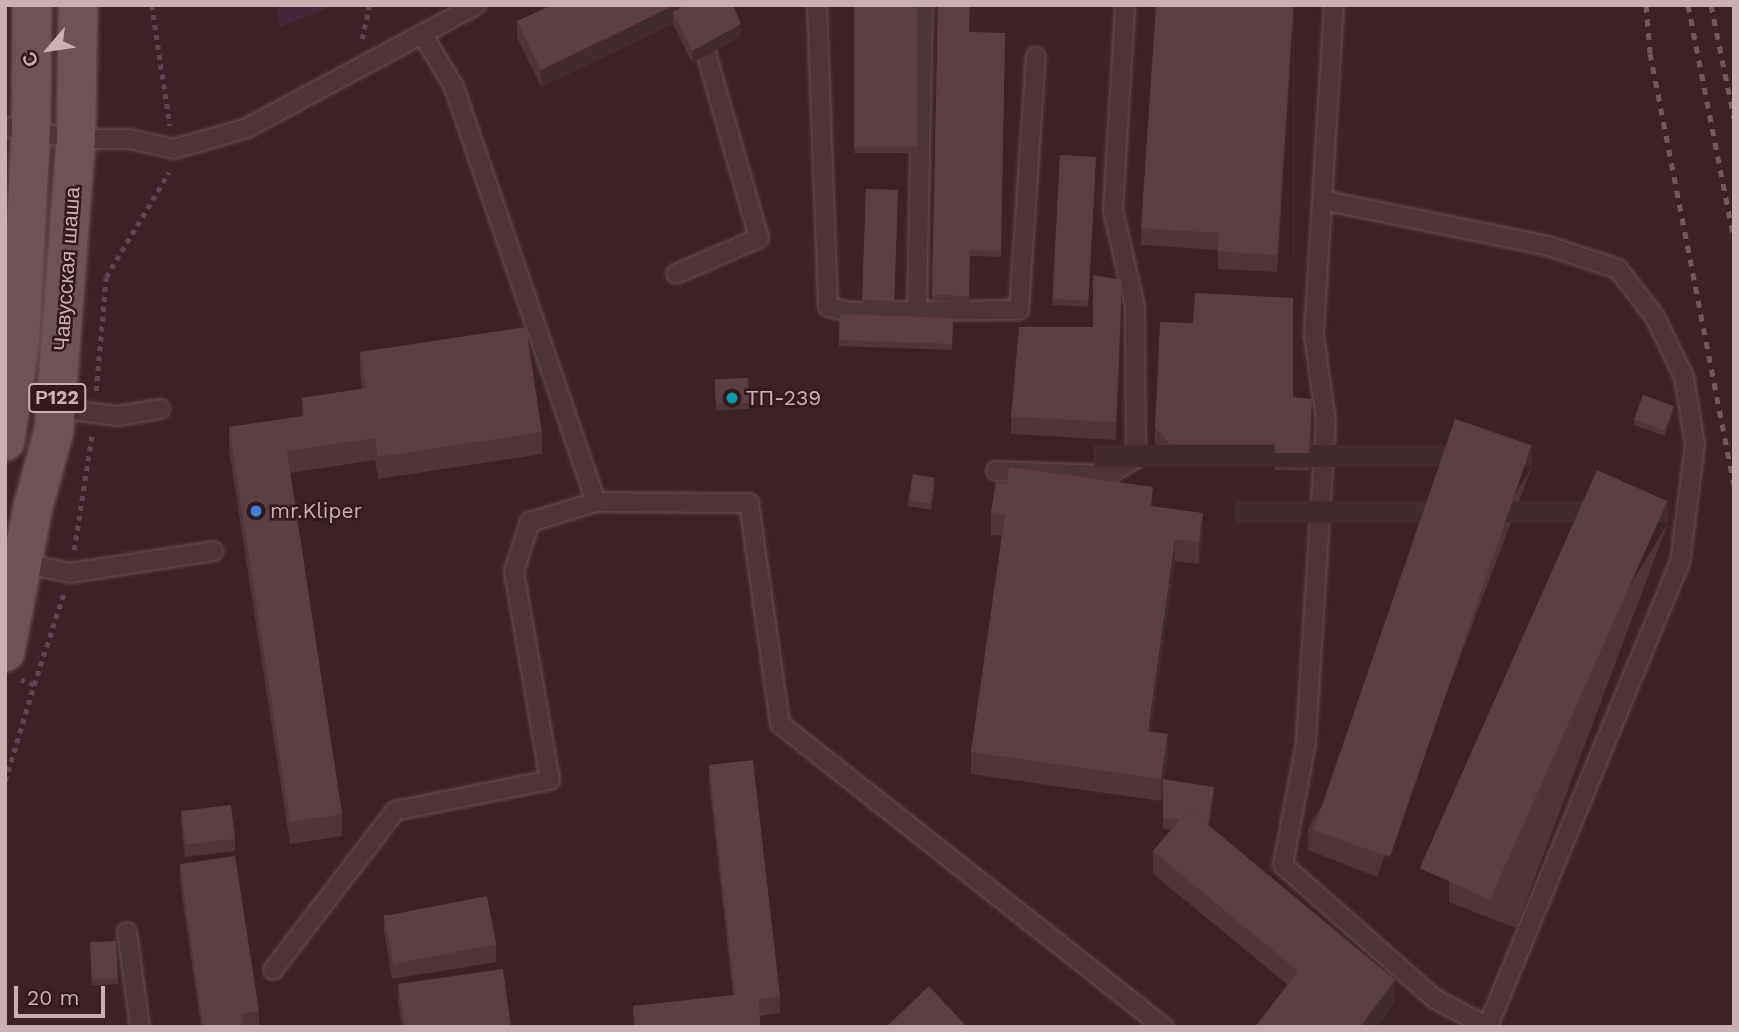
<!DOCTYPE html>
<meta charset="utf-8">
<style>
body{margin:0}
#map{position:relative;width:1739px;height:1032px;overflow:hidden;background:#3c2126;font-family:"Work Sans",sans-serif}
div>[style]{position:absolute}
.green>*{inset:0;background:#42283b}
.path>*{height:4.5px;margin-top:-2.25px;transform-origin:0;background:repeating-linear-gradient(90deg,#5e4555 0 5px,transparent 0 10px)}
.roads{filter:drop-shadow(0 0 2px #675053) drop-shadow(0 0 2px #675053)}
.service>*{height:18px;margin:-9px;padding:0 9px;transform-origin:9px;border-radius:9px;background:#4c3539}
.primary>*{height:38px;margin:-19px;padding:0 19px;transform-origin:19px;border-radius:19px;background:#6c5357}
.rail>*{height:5px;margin-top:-2.5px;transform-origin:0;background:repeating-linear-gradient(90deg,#73575b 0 7px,transparent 0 14px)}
.wall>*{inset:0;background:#4f3439;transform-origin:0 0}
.shaded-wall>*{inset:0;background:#402b2e;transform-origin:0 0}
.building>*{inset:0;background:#5c3d42;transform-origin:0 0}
.dots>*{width:19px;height:19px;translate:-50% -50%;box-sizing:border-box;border:4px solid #301a1e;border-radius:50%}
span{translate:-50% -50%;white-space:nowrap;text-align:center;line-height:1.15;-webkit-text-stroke:5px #301a1e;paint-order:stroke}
.shield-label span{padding:2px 5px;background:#301a1e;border:2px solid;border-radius:5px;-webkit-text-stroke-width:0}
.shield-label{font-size:19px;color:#c8b0b3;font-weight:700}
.street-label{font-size:21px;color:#c8b0b3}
.poi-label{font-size:21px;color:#c8b0b3}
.left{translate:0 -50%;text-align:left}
.frame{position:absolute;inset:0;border:7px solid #c8b0b3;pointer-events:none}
.north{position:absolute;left:14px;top:14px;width:70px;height:70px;-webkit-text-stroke:5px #301a1e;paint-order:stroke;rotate:241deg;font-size:19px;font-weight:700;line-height:28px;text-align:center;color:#c8b0b3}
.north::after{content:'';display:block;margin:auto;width:24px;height:32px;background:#c8b0b3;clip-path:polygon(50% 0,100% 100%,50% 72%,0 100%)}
.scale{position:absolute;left:14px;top:986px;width:91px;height:32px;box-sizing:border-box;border:4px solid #c8b0b3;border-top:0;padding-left:9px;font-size:21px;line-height:24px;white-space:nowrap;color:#c8b0b3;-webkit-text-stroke:5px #301a1e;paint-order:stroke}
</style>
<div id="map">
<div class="green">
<i style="clip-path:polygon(277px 5px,336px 5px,280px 27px)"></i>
</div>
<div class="path">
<i style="left:152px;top:5px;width:122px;rotate:81.5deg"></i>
<i style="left:362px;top:39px;width:35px;rotate:-78deg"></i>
<i style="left:96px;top:391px;width:114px;rotate:-85deg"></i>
<i style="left:106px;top:277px;width:122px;rotate:-59deg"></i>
<i style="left:74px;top:550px;width:117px;rotate:-81.2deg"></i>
<i style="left:34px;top:685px;width:95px;rotate:-72.1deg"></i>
<i style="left:5px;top:781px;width:100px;rotate:-73.2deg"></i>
<i style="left:34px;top:685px;width:14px;rotate:-159deg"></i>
</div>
<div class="roads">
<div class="service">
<i style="left:817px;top:5px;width:302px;rotate:87.9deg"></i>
<i style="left:828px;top:307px;width:25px;rotate:12deg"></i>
<i style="left:852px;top:312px;width:167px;rotate:-0.7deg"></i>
<i style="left:1019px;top:310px;width:254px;rotate:-86.2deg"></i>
<i style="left:1334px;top:5px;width:332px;rotate:93.5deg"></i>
<i style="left:1314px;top:336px;width:86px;rotate:82deg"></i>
<i style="left:1326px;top:421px;width:323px;rotate:93.6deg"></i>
<i style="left:1306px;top:743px;width:124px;rotate:100.7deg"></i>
<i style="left:1283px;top:865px;width:203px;rotate:41.4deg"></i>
<i style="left:1435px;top:999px;width:60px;rotate:27.8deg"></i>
<i style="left:423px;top:35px;width:61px;rotate:59.2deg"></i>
<i style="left:454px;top:87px;width:439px;rotate:71.1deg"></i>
<i style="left:596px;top:502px;width:153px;rotate:0.4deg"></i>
<i style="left:749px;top:503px;width:223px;rotate:82deg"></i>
<i style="left:780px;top:724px;width:489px;rotate:38.3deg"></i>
<i style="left:5px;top:127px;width:72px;rotate:9.6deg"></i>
<i style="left:76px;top:139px;width:54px"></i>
<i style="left:130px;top:139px;width:45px;rotate:12.8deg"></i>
<i style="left:174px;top:149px;width:76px;rotate:-16deg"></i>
<i style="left:247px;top:128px;width:260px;rotate:-28.2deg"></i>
<i style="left:1322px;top:200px;width:231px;rotate:11.5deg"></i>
<i style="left:1548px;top:246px;width:74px;rotate:18.2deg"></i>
<i style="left:1618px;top:269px;width:61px;rotate:52.4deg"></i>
<i style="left:1655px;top:317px;width:67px;rotate:64.2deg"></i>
<i style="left:1684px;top:377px;width:68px;rotate:80.7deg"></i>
<i style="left:1695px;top:444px;width:119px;rotate:97.2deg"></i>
<i style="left:1680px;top:562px;width:502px;rotate:112.48deg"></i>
<i style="left:676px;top:274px;width:90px;rotate:-23.4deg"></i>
<i style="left:759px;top:238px;width:242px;rotate:-106deg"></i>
<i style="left:917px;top:311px;width:306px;rotate:-88.9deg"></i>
<i style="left:56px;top:408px;width:63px;rotate:7.4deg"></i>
<i style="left:118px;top:416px;width:43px;rotate:-9.5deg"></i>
<i style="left:996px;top:471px;width:112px;rotate:2deg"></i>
<i style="left:1108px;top:475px;width:33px;rotate:-31deg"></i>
<i style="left:1136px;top:458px;width:151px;rotate:-90.4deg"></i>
<i style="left:1135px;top:307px;width:99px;rotate:-102.8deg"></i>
<i style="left:1113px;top:210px;width:205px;rotate:-86.6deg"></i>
<i style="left:22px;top:563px;width:49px;rotate:11.8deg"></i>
<i style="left:70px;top:573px;width:145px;rotate:-8.7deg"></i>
<i style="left:127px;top:932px;width:96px;rotate:82.2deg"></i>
<i style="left:273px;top:970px;width:200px;rotate:-52.5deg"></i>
<i style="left:395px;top:811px;width:158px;rotate:-11.3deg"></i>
<i style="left:550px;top:780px;width:212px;rotate:-99.8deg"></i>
<i style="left:514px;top:571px;width:52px;rotate:-71.9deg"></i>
<i style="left:530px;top:522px;width:69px;rotate:-16.9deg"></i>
</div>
<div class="primary">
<i style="left:5px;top:441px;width:102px;rotate:-81.6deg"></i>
<i style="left:20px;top:340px;width:211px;rotate:-87deg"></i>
<i style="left:31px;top:129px;width:124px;rotate:-89.5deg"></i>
<i style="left:5px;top:652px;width:148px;rotate:-79.1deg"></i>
<i style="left:33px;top:507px;width:80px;rotate:-74.7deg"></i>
<i style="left:54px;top:430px;width:292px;rotate:-85.7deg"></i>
<i style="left:76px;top:139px;width:134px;rotate:-89.1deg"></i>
</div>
</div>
<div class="rail">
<i style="left:1646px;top:5px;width:48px;rotate:85.2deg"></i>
<i style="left:1650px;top:53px;width:440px;rotate:79deg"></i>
<i style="left:1688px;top:5px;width:239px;rotate:78.9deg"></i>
<i style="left:1711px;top:5px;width:115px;rotate:78.5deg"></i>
</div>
<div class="wall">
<i style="clip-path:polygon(733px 5px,741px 36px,692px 63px,673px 24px,541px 87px,517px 38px,517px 21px)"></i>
<i style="left:854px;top:5px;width:63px;height:148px"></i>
<i style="clip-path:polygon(938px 5px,970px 32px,1005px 33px,1001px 257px,970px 256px,969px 302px,932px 301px)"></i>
<i style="clip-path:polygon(1294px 5px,1277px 272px,1218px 269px,1218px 250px,1141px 245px,1141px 228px)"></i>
<i style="left:1060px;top:155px;width:36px;height:150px;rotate:3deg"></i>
<i style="left:866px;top:189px;width:32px;height:117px;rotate:2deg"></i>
<i style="clip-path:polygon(1122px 297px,1116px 440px,1011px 434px,1011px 417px,1093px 327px)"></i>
<i style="left:840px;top:314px;width:113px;height:32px;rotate:2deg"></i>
<i style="clip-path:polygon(360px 352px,542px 432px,542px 454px,378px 479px,375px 460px,290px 473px,342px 814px,342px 836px,290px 844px,229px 449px,229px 427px,302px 416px,302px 398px,362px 389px,360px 374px)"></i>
<i style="left:748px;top:378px;width:31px;height:33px;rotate:88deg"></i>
<i style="clip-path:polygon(1293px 397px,1312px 416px,1309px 471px,1275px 470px,1275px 462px,1170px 461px,1155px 444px,1155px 427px)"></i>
<i style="clip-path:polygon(1674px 412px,1665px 436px,1634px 425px,1634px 419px)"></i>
<i style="clip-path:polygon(1532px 467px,1377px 877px,1308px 850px,1308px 828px)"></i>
<i style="clip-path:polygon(935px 484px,931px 510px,908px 506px,908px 500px)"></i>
<i style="clip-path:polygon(1153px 506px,1203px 535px,1199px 564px,1175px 561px,1151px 731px,1168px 756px,1164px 779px,1214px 799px,1210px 826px,1395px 1002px,1288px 985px,1153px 874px,1153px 851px,1171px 830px,1163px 829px,1163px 791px,1161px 801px,971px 774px,971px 752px,1002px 536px,991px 535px,991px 512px)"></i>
<i style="clip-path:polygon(1668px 523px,1516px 928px,1449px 902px,1449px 880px)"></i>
<i style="clip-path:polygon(709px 765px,780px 996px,780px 1013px,760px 1016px,760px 1027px,634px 1027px,633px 1006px,733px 995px,709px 782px)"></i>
<i style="clip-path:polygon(181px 810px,235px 839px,235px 851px,185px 857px,181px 822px)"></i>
<i style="clip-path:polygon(180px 864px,259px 1011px,259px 1027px,201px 1027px,180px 882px)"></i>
<i style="clip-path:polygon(384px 914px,496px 944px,496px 962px,392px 979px,384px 931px)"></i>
<i style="clip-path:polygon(90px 949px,118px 978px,118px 984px,92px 986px)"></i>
<i style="clip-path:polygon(398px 984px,511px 1027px,402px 1027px,398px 1001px)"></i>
</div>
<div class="shaded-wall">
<i style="clip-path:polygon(675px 5px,687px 5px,673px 12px,673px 24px,541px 87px,541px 70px)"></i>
<i style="left:1293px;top:5px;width:1px;height:251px"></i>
<i style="clip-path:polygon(741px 24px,741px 36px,692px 63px,692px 51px)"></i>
<i style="clip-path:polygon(1122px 280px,1122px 297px,1116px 440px,1116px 422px)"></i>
<i style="clip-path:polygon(1312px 399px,1312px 416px,1309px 471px,1309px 453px)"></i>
<i style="clip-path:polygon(1674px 406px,1674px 412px,1665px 436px,1665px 430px)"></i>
<i style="left:1532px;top:445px;width:22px;height:438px;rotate:90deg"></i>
<i style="left:1668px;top:501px;width:22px;height:433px;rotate:90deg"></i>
<i style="clip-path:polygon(1203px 513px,1203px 535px,1199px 564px,1199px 542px)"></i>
<i style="clip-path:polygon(1175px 539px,1175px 561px,1148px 753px,1148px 731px)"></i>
<i style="clip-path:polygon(1168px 734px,1168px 756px,1161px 801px,1161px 779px)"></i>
<i style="clip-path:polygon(1214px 787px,1214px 799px,1208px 836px,1208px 824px)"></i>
<i style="clip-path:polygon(1395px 980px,1395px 1002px,1377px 1027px,1360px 1027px)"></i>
</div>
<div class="building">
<i style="clip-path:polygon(552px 5px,675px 5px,541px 70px,517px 21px)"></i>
<i style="clip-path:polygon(686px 5px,733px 5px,741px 24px,692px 51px,673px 12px)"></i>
<i style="left:854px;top:5px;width:63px;height:142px"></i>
<i style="clip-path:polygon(938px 5px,970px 5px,969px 32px,1005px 33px,1001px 251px,970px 250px,969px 296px,932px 295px)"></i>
<i style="clip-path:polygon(1156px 5px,1293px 5px,1277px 255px,1218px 251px,1219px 233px,1141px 228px)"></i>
<i style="left:1060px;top:155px;width:36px;height:144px;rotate:3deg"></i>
<i style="left:866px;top:189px;width:32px;height:111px;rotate:2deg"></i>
<i style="clip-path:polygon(1093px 275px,1122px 280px,1116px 422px,1011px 417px,1019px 327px,1093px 327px)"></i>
<i style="clip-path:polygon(1195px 293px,1293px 298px,1293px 397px,1312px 399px,1309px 453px,1275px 453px,1275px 444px,1170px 444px,1155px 427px,1160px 322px,1193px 323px)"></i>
<i style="left:840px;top:314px;width:113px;height:26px;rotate:2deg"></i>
<i style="clip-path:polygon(526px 327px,542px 432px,378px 457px,375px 438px,287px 451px,342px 814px,290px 822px,229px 427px,304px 416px,302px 398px,366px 388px,360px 352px)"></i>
<i style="left:748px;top:378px;width:25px;height:33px;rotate:88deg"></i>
<i style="left:1643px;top:395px;width:33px;height:26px;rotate:20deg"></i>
<i style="left:1455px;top:419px;width:81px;height:435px;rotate:19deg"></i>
<i style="clip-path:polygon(1009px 467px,1153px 487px,1151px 506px,1203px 513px,1199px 542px,1175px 539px,1148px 731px,1168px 734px,1161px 779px,971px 752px,1005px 514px,991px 512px,996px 482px,1007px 484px)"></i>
<i style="left:1597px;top:470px;width:77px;height:436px;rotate:24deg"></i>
<i style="left:913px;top:474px;width:22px;height:26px;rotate:10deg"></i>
<i style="clip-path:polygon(753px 760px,780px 996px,759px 999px,760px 1027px,635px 1027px,633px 1006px,735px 995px,709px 765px)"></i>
<i style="clip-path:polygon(1163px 779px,1214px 787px,1208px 824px,1189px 809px,1180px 820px,1163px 817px)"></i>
<i style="left:231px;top:805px;width:34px;height:50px;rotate:83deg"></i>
<i style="clip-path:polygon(1189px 809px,1395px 980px,1360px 1027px,1255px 1027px,1298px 971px,1153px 851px)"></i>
<i style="clip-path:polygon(235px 856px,259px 1011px,241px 1014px,243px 1027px,203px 1027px,180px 864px)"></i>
<i style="left:487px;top:896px;width:49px;height:105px;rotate:79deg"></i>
<i style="left:116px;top:941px;width:37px;height:26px;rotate:87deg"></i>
<i style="clip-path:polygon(503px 969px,511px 1027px,405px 1027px,398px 984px)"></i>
<i style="clip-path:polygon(929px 986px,967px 1027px,886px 1027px)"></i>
</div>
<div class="dots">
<i style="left:732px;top:398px;background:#0f9aa8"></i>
<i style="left:256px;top:511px;background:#3f7fe0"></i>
</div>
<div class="shield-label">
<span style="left:57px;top:398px">Р122</span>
</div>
<div class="street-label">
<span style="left:67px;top:269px;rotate:-86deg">Чавусская шаша</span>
</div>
<div class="poi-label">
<span class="left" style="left:746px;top:398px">ТП-239</span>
<span class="left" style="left:270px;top:511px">mr.Kliper</span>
</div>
<div class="frame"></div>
<div class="north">С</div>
<div class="scale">20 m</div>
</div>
